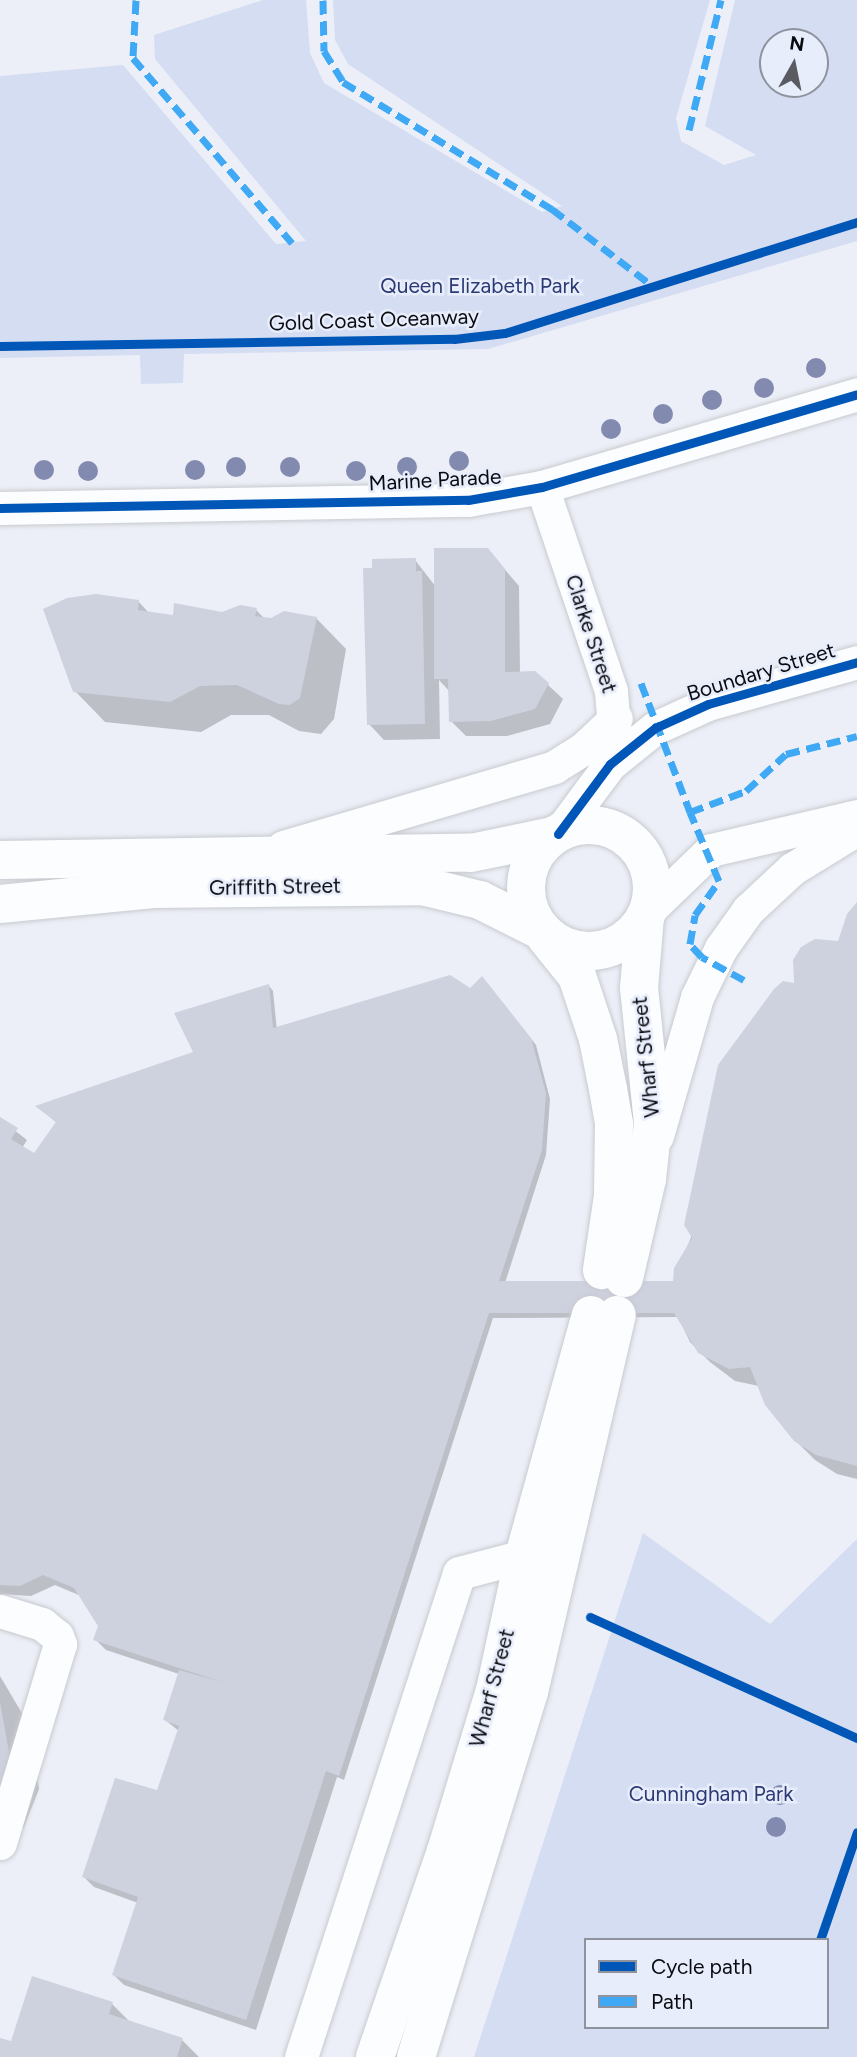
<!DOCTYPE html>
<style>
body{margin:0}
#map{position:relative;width:857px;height:2057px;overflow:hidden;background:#eceff7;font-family:Figtree,sans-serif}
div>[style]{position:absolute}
.green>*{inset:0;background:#d5ddf3}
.shadow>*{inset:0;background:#0003}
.building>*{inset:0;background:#ced2df}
.roads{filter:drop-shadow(0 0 2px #c8cad0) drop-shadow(0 0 2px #c8cad0)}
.minor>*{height:33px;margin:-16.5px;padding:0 16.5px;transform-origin:16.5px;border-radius:16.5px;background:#fcfdfe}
.major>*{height:38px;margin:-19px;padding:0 19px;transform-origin:19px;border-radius:19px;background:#fcfdfe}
.major>.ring{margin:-19px;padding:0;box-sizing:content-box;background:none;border:38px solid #fcfdfe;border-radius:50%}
.quiet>*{height:7px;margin-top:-3.5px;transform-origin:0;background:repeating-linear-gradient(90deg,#3fa9f5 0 14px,transparent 0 21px)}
.cycleway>*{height:9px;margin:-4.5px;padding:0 4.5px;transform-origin:4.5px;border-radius:4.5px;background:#0057b8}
.trees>*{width:20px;height:20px;margin:-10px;border-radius:50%;background:#828baf}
span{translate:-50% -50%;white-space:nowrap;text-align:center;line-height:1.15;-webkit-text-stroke:5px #e8edfc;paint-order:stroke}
.park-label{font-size:21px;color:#2c3a74}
.street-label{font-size:21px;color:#0a0b10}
.legend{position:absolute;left:584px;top:1938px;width:245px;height:91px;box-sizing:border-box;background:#e8edfc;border:2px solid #8f939e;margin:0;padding:9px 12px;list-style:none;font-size:21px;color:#0a0b10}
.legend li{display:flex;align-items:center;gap:14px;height:35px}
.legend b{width:35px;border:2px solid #8f939e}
.north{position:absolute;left:759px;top:28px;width:70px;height:70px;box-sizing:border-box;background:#e8edfc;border:2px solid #8f939e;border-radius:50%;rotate:9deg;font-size:19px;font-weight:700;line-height:28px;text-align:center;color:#0a0b10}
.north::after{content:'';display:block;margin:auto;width:24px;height:32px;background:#595b61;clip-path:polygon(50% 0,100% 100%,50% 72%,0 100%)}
</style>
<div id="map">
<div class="green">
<i style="clip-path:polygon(evenodd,263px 0,306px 0,310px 53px,324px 83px,542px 212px,562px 206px,348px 64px,335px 40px,333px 0,710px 0,676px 118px,681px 141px,724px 165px,756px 155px,705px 126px,735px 0,857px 0,857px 241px,488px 349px,184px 354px,183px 383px,141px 384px,140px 355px,0 358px,0 76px,123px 65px,276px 244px,306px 241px,155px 59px,154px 35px,263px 0,773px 42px,815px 42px,815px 84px,773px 84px,773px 42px)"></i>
<i style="clip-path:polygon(evenodd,643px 1533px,770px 1624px,857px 1539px,857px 2057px,474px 2057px,643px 1533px,586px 1940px,827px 1940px,827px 2027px,586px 2027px,586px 1940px)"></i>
</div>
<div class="shadow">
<i style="clip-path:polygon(487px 549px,519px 586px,520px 673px,547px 684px,563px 699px,550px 724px,507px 736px,466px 736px,451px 721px,450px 692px,439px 680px,440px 739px,384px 740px,369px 724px,415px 560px,436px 587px)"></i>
<i style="clip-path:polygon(138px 601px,149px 613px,175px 617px,256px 610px,265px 619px,316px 618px,346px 649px,334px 719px,321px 734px,299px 731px,269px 715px,231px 715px,201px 732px,105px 722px,75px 691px)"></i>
<i style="clip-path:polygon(857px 906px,857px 1479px,837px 1474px,815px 1460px,795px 1440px,759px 1386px,735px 1381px,710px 1362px,690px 1342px,678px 1317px,493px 1318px,344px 1780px,337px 1777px,256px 2030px,124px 1985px,114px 1975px,138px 1903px,94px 1887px,84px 1877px,158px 1793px,179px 1731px,165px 1720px,179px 1674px,106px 1650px,95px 1639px,99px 1626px,81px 1596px,55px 1585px,31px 1596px,0 1594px,0 1119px,27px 1140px,22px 1148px,34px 1156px,58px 1124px,38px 1106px,199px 1056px,269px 986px,273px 991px,277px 1031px,505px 1024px,487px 983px,536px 1045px,550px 1099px,546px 1155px,505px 1283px,672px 1283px,796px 985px,839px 943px)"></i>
<i style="clip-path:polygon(0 1676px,29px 1725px,39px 1789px,24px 1827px,0 1845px)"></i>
<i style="clip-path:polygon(112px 2004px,131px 2023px,182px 2040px,199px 2057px,0 2057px,0 2040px,12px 2043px)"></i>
</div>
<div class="building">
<i style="clip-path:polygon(434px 548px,488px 548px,505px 569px,505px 672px,535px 671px,549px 683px,535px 709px,491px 721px,449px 722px,448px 679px,434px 679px)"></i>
<i style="clip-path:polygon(416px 558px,416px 571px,422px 571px,425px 724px,367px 725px,363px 568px,372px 568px,372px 559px)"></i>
<i style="clip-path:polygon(96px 594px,139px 600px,138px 610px,173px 615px,174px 603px,222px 612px,240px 605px,257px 608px,255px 616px,271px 618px,284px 611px,317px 617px,300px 698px,290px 705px,279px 704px,237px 685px,200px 686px,170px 702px,73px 692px,43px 609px,67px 598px)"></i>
<i style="clip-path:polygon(857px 902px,857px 1466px,816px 1455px,794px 1441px,765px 1405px,750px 1367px,729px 1369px,698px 1353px,674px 1313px,489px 1313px,339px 1776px,326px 1771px,246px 2020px,112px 1975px,138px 1897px,82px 1877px,115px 1778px,157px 1790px,179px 1726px,163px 1720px,179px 1670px,222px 1682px,93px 1640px,98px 1626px,74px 1588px,43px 1575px,20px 1586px,0 1585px,0 1117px,18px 1128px,11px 1139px,34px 1153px,56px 1122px,35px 1106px,193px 1052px,174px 1013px,269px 984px,273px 1028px,450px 975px,470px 988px,482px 976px,531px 1038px,546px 1093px,542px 1150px,499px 1281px,673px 1281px,674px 1268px,692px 1238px,684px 1225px,718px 1065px,774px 989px,783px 981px,794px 983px,793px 960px,801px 947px,815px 939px,838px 941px,847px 914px)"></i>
<i style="clip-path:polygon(0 1702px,10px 1758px,0 1788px)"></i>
<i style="clip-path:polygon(32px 1976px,113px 2002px,109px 2014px,183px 2038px,177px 2057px,0 2057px,0 2038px,11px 2041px)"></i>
</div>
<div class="roads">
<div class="minor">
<i style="left:542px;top:487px;width:215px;rotate:71.3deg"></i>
<i style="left:611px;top:691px;width:50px;rotate:85.4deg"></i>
<i style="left:0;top:508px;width:468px;rotate:-1deg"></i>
<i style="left:468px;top:500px;width:75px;rotate:-10deg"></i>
<i style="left:542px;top:487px;width:328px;rotate:-16.4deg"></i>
<i style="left:558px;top:834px;width:87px;rotate:-53.4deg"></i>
<i style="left:610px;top:764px;width:58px;rotate:-38.7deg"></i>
<i style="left:655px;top:728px;width:58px;rotate:-24.4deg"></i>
<i style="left:708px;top:704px;width:155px;rotate:-15.7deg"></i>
<i style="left:283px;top:847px;width:283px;rotate:-16.4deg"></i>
<i style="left:554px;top:767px;width:34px;rotate:-32deg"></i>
<i style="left:583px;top:749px;width:45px;rotate:-43.2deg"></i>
<i style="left:650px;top:909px;width:85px;rotate:-44deg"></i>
<i style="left:711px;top:850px;width:150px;rotate:-13.1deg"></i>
<i style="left:657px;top:1136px;width:145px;rotate:-73.9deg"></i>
<i style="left:697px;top:997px;width:55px;rotate:-63.9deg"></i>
<i style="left:721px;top:948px;width:47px;rotate:-54.6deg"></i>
<i style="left:748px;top:910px;width:60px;rotate:-43deg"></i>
<i style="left:792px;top:869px;width:76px;rotate:-31.6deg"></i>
<i style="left:0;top:1611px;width:44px;rotate:17.2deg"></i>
<i style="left:42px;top:1624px;width:19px;rotate:39deg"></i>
<i style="left:57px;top:1636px;width:9px;rotate:69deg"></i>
<i style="left:60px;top:1644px;width:208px;rotate:106.8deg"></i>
<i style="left:301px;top:2057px;width:509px;rotate:-71.92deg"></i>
<i style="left:459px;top:1573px;width:67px;rotate:-14.7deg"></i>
</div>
<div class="major">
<i class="ring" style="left:526px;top:825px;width:88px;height:88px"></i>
<i style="left:0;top:860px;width:471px;rotate:-0.9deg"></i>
<i style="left:471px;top:853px;width:84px;rotate:-11.7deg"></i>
<i style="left:0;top:904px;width:154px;rotate:-5.6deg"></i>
<i style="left:153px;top:889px;width:269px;rotate:-0.6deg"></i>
<i style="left:422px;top:886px;width:60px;rotate:13.6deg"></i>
<i style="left:480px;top:900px;width:69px;rotate:26.6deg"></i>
<i style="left:545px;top:936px;width:51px;rotate:51.3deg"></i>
<i style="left:577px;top:976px;width:66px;rotate:71.6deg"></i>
<i style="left:598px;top:1039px;width:51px;rotate:78.7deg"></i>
<i style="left:608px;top:1089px;width:36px;rotate:80deg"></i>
<i style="left:614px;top:1124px;width:72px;rotate:90.8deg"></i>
<i style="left:613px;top:1196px;width:75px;rotate:98.5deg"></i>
<i style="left:624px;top:1278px;width:102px;rotate:-76.9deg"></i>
<i style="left:647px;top:1179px;width:56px;rotate:-83.9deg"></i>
<i style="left:653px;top:1123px;width:136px;rotate:-95.9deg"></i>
<i style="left:639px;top:988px;width:71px;rotate:-85.2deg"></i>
<i style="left:375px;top:2057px;width:218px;rotate:-71deg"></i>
<i style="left:446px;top:1851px;width:172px;rotate:-73.1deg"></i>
<i style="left:496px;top:1686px;width:133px;rotate:-77.8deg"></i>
<i style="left:524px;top:1556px;width:250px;rotate:-74.5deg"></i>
<i style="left:416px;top:2057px;width:382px;rotate:-72.8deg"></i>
<i style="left:529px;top:1692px;width:387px;rotate:-76.9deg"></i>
</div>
</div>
<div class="quiet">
<i style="left:136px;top:0;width:58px;rotate:93deg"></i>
<i style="left:133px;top:58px;width:244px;rotate:49.3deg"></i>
<i style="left:323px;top:0;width:51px;rotate:88.9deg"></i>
<i style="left:324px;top:51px;width:36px;rotate:58deg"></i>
<i style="left:343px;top:82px;width:245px;rotate:31.3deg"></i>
<i style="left:552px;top:209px;width:128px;rotate:37.4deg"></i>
<i style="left:689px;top:130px;width:134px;rotate:-76.2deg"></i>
<i style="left:641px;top:683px;width:138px;rotate:69.2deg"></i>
<i style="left:744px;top:980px;width:48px;rotate:-151.3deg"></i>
<i style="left:702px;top:957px;width:18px;rotate:-133deg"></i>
<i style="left:690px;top:944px;width:29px;rotate:-80deg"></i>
<i style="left:695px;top:915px;width:42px;rotate:-54.8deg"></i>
<i style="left:719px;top:881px;width:75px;rotate:-112.8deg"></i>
<i style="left:690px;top:812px;width:60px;rotate:-20.6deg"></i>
<i style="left:746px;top:791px;width:54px;rotate:-42.8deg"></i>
<i style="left:786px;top:754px;width:73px;rotate:-14.2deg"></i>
</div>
<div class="cycleway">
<i style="left:0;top:346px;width:454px;rotate:-0.9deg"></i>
<i style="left:454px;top:339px;width:51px;rotate:-6.7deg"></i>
<i style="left:505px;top:333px;width:369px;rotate:-17.5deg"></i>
<i style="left:0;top:508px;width:468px;rotate:-1deg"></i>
<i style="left:468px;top:500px;width:75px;rotate:-10deg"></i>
<i style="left:542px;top:487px;width:328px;rotate:-16.4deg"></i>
<i style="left:558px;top:834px;width:87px;rotate:-53.4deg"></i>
<i style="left:610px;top:764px;width:58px;rotate:-38.7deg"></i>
<i style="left:655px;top:728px;width:58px;rotate:-24.4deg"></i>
<i style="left:708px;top:704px;width:155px;rotate:-15.7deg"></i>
<i style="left:590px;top:1617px;width:293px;rotate:24.4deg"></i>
<i style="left:820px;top:1940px;width:114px;rotate:-71.1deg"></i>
</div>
<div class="trees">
<i style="left:816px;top:368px"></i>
<i style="left:764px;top:388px"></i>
<i style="left:712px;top:400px"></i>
<i style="left:663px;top:414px"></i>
<i style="left:611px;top:429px"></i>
<i style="left:459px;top:461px"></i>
<i style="left:236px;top:467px"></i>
<i style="left:290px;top:467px"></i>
<i style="left:407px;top:467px"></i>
<i style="left:44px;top:470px"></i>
<i style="left:195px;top:470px"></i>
<i style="left:88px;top:471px"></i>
<i style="left:356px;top:471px"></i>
<i style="left:780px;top:1795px"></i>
<i style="left:776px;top:1827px"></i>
</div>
<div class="park-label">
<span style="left:480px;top:286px">Queen Elizabeth Park</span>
<span style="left:711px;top:1794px">Cunningham Park</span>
</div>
<div class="street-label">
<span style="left:374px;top:320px;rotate:-2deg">Gold Coast Oceanway</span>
<span style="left:435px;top:480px;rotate:-3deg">Marine Parade</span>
<span style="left:591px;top:634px;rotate:72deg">Clarke Street</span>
<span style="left:761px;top:672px;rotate:-17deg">Boundary Street</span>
<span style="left:275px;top:887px;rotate:-1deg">Griffith Street</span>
<span style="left:646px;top:1057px;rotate:-96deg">Wharf Street</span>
<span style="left:492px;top:1688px;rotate:-75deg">Wharf Street</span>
</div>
<ul class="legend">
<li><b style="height:9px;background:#0057b8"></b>Cycle path</li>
<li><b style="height:9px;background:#3fa9f5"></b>Path</li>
</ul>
<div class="north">N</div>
</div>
